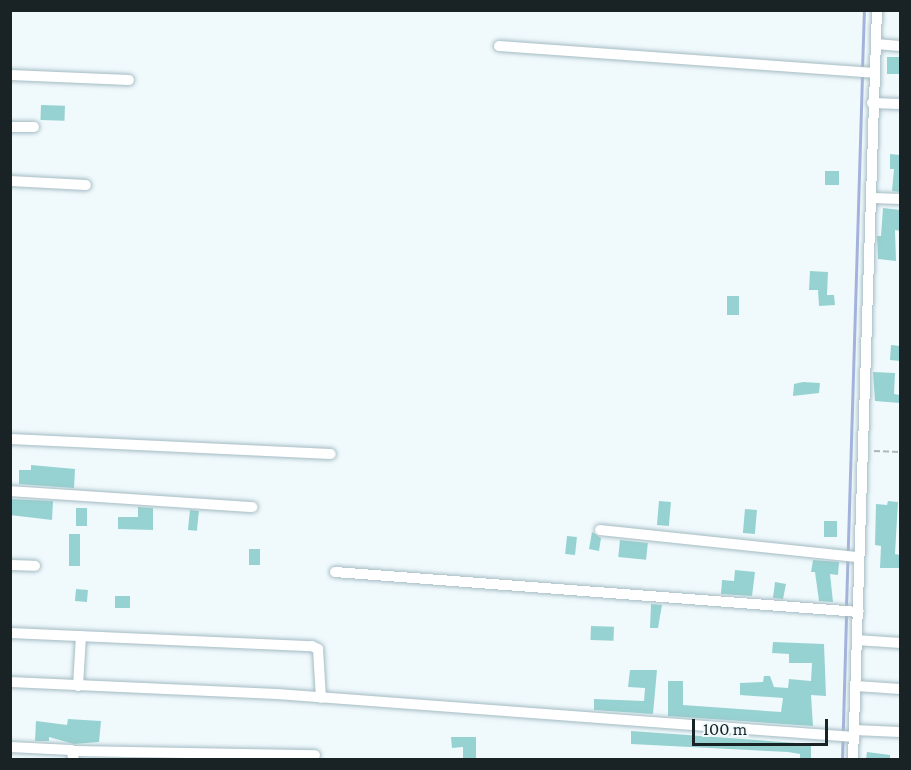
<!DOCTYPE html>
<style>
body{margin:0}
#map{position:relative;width:911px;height:770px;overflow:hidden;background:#f0fafd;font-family:"Crimson Pro",serif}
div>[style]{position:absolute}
.stream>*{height:3px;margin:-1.5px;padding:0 1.5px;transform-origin:1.5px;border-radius:1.5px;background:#a4b3dc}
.building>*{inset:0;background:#96d2d1;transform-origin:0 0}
.path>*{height:1.5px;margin-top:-0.75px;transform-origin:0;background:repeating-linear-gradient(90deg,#adb6b9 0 6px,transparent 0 9px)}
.roads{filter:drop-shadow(0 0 2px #a4bbc3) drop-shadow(0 0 2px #a4bbc3)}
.minor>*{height:10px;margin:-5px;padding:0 5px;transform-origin:5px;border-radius:5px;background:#fff}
span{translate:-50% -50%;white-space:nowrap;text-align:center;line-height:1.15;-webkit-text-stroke:5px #f0fafd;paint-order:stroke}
.frame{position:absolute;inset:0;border:12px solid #192225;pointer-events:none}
.scale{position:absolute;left:692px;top:719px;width:136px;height:27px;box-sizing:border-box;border:3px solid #192225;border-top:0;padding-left:8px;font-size:18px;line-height:21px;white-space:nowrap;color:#192225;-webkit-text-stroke:4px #f0fafd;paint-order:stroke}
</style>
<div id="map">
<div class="stream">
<i style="left:862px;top:69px;width:59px;rotate:-88.1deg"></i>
<i style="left:846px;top:608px;width:533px;rotate:-88.28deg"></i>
<i style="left:842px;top:760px;width:145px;rotate:-88.4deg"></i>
</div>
<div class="building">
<i style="left:887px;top:57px;width:13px;height:17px"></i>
<i style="left:41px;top:105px;width:24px;height:15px;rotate:2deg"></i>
<i style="clip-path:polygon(890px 154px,900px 155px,900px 192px,892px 191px,894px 169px,890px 169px)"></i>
<i style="left:825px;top:171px;width:14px;height:14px"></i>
<i style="clip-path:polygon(883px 208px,900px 210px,900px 231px,895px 230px,896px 261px,878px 259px,877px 236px,881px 236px)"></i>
<i style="clip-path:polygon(810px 271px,828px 272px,827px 295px,834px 295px,835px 305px,819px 306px,818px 290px,809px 290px)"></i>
<i style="left:727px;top:296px;width:12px;height:19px"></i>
<i style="clip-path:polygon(891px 345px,900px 346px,900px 361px,890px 360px)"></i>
<i style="clip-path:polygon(873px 372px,895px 373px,894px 394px,900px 395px,900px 403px,875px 401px)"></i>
<i style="clip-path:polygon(803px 382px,820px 383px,819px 393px,793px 396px,794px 384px)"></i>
<i style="clip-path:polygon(31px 465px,75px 469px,74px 488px,19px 484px,19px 470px,31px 470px)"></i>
<i style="clip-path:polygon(10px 499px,53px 501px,52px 520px,10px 515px)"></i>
<i style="left:659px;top:501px;width:12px;height:24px;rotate:5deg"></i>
<i style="clip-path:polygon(888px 501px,898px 502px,895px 554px,900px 555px,900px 568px,880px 568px,881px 546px,875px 545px,876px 504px,887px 505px)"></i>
<i style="clip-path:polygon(138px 507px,153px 508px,153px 530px,118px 529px,118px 517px,138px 517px)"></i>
<i style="left:76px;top:508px;width:11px;height:18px"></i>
<i style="left:745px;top:509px;width:12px;height:24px;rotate:5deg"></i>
<i style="left:190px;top:510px;width:9px;height:20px;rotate:6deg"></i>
<i style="left:824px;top:521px;width:13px;height:16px"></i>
<i style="clip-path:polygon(592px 532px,601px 538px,599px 551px,589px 549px)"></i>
<i style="left:69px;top:534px;width:11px;height:32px"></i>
<i style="left:567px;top:536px;width:10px;height:18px;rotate:6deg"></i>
<i style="left:620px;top:540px;width:28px;height:17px;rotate:6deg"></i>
<i style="left:249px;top:549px;width:11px;height:16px"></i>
<i style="clip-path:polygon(813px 560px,839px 562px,838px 575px,830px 574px,833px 602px,819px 601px,815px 572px,811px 572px)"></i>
<i style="clip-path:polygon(735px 570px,755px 572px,752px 596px,721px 594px,722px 580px,734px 581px)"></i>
<i style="clip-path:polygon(775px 582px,786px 584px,783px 599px,773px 598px)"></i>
<i style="left:76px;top:589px;width:12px;height:12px;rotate:5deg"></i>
<i style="left:115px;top:596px;width:15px;height:12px"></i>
<i style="clip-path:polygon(651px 604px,662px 605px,658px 628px,650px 628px)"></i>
<i style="left:591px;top:626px;width:23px;height:14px;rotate:2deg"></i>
<i style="clip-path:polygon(773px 642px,824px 644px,826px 696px,811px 695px,813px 726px,668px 716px,668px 681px,683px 681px,683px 705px,781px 712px,783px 698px,740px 695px,740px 683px,763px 682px,764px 676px,770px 676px,774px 687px,788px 688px,789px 679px,811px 681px,812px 663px,789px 663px,789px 654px,772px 653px)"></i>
<i style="clip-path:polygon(630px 670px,657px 670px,653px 714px,594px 710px,594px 699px,644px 701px,645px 688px,628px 687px)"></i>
<i style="clip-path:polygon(68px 719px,101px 721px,99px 742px,74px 744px,49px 737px,49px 741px,35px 741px,36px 721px,67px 725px)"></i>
<i style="clip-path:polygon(631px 731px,811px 744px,811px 759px,800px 759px,800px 754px,788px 752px,631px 744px)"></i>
<i style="clip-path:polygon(451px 737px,476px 737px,476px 759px,463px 759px,463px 747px,452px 748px)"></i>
<i style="clip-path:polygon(867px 752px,890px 755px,890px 759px,866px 759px)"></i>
</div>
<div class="path">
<i style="left:874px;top:451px;width:26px;rotate:2deg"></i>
</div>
<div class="roads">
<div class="minor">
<i style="left:876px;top:44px;width:24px;rotate:5deg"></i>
<i style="left:499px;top:46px;width:376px;rotate:4.1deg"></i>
<i style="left:10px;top:75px;width:119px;rotate:2.4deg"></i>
<i style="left:872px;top:103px;width:28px;rotate:2deg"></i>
<i style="left:10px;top:127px;width:24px"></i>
<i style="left:10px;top:181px;width:76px;rotate:3deg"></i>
<i style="left:873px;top:198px;width:27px;rotate:2deg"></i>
<i style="left:10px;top:439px;width:321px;rotate:2.7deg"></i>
<i style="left:10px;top:491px;width:243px;rotate:3.8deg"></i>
<i style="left:600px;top:530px;width:260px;rotate:6deg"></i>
<i style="left:10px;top:565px;width:25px;rotate:2deg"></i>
<i style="left:335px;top:572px;width:525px;rotate:4.37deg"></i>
<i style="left:10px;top:633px;width:302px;rotate:2.5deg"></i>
<i style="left:312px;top:646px;width:7px;rotate:27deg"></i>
<i style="left:318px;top:649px;width:49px;rotate:86.5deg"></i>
<i style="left:857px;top:640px;width:43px;rotate:4deg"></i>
<i style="left:10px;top:682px;width:267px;rotate:2.6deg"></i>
<i style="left:277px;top:694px;width:579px;rotate:4.26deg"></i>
<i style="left:78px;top:686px;width:50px;rotate:-86.6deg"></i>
<i style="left:856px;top:686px;width:44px;rotate:3.9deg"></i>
<i style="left:854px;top:730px;width:46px;rotate:2.5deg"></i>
<i style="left:10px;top:747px;width:61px;rotate:2.8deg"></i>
<i style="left:71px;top:750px;width:10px;rotate:73deg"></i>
<i style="left:74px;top:751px;width:241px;rotate:1deg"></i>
<i style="left:853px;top:760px;width:750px;rotate:-88.17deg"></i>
</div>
</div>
<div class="frame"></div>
<div class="scale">100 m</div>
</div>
